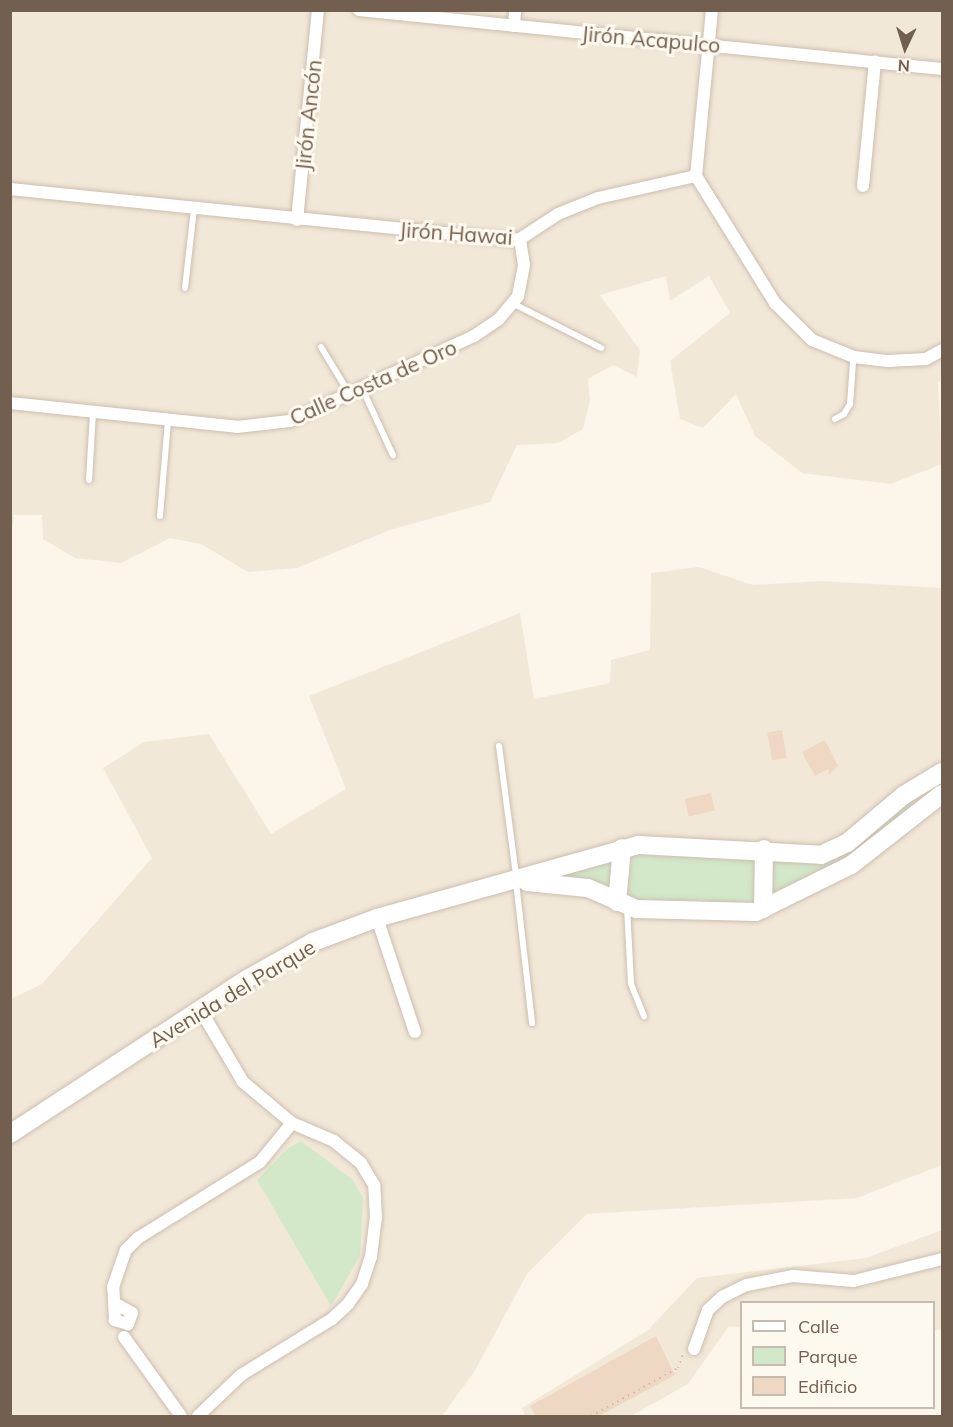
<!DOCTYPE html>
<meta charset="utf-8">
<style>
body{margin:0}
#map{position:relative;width:953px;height:1427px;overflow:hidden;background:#fbf6e9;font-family:Mulish,sans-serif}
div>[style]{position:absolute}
.residential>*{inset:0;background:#f2e8d8}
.green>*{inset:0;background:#d2e8c8}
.building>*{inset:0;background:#eed8c3;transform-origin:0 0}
.path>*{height:2px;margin-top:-1px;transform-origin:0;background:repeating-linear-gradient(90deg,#d3bba6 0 1.5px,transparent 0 6px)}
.roads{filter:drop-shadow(0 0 2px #ccbeb0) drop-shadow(0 0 2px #ccbeb0)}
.lane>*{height:6px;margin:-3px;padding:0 3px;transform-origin:3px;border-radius:3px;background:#fff}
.street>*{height:12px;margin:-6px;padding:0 6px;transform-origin:6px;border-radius:6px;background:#fff}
.secondary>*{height:18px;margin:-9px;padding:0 9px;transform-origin:9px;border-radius:9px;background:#fff}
span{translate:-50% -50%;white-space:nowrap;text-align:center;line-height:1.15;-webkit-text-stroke:6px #fef9ef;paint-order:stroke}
.street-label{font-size:21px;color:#735f4f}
.frame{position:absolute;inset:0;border:12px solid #735f4f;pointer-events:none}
.legend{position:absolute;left:740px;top:1301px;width:195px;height:108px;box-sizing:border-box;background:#fef9ef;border:2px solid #c6bbaf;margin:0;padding:8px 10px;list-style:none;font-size:18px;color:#735f4f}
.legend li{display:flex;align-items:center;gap:12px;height:30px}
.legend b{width:30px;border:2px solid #c6bbaf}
.north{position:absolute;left:875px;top:18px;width:60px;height:60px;-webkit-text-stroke:4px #fef9ef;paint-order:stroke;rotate:184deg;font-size:16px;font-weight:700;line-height:24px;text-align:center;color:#735f4f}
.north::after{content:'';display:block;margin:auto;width:21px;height:27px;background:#735f4f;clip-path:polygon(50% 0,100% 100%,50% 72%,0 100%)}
</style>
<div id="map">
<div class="residential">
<i style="clip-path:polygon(11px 11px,942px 11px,942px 378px,938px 383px,942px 464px,891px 484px,802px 473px,755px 436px,736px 394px,703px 428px,680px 419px,670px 361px,730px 313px,709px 276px,670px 301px,666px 276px,600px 295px,640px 350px,637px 377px,613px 365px,588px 379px,590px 401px,583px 429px,558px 443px,517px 445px,490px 502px,390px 530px,297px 568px,248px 572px,201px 544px,170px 538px,121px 563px,75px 558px,43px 539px,42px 515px,14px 515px,11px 537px)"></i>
<i style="clip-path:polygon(699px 567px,753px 585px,822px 581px,942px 588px,942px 1165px,857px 1198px,587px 1214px,527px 1274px,474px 1372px,442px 1416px,11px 1416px,11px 999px,42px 984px,152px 858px,103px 768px,144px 742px,209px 734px,271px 834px,346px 789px,309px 696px,520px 613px,534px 699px,610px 683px,611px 660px,650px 650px,651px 573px)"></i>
<i style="clip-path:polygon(942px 1230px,942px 1329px,934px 1331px,934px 1302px,742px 1302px,741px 1327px,729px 1326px,688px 1384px,631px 1416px,525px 1416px,522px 1408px,648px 1330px,697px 1278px,866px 1258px)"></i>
</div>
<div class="green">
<i style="clip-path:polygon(940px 780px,940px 790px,845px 862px,773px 895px,769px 892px,772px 857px,814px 860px)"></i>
<i style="clip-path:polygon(633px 851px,748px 856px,754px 861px,755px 898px,746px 904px,633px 902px,627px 896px)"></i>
<i style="clip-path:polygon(606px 860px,615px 862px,614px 890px,567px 875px,567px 871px)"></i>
<i style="clip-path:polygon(301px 1141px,353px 1180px,363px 1198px,360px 1256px,331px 1306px,257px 1180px,287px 1149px)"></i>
</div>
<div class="building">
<i style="left:782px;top:730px;width:28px;height:15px;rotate:80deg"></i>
<i style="clip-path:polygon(825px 740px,838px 766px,829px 775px,828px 769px,815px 776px,802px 752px)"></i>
<i style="left:711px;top:793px;width:18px;height:27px;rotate:77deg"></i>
<i style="clip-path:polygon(656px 1336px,675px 1375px,599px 1416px,536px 1416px,530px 1406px)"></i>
</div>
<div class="path">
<i style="left:591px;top:1416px;width:99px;rotate:-28.9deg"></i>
<i style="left:678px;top:1368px;width:15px;rotate:-70deg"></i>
</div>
<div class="roads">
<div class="lane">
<i style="left:185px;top:288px;width:80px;rotate:-83.5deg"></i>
<i style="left:512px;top:303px;width:100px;rotate:26.8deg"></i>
<i style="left:321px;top:347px;width:54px;rotate:58.7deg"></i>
<i style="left:362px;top:388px;width:74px;rotate:65.2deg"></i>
<i style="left:835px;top:419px;width:10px;rotate:-29deg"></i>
<i style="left:844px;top:414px;width:12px;rotate:-59deg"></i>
<i style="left:850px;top:404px;width:42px;rotate:-85.9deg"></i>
<i style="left:89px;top:480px;width:67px;rotate:-86.6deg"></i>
<i style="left:160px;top:516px;width:96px;rotate:-85.2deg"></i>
<i style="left:499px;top:746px;width:131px;rotate:82.5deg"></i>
<i style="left:516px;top:882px;width:142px;rotate:83.5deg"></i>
<i style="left:627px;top:907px;width:77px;rotate:87deg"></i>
<i style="left:631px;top:984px;width:35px;rotate:68deg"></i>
</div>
<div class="street">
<i style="left:359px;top:10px;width:586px;rotate:5.78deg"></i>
<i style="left:514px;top:26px;width:16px;rotate:-86deg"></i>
<i style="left:696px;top:176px;width:167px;rotate:-84.5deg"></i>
<i style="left:863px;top:186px;width:125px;rotate:-84.5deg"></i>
<i style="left:10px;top:189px;width:505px;rotate:5.8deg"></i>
<i style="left:512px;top:240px;width:8px;rotate:-7deg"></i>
<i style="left:520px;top:239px;width:45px;rotate:-33.3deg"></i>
<i style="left:558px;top:214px;width:43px;rotate:-21.8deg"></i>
<i style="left:598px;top:198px;width:100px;rotate:-12.7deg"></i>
<i style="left:696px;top:176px;width:150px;rotate:58.1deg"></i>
<i style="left:775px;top:303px;width:52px;rotate:45deg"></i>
<i style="left:812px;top:340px;width:45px;rotate:22deg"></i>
<i style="left:854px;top:357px;width:34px;rotate:7deg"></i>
<i style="left:888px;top:361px;width:38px;rotate:-3deg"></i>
<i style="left:926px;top:359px;width:18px;rotate:-29deg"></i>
<i style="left:297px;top:220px;width:211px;rotate:-84.3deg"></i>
<i style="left:10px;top:403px;width:228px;rotate:6deg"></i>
<i style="left:237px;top:427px;width:53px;rotate:-6.5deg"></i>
<i style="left:290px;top:421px;width:203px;rotate:-24.8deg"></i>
<i style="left:474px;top:336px;width:30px;rotate:-34deg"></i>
<i style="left:499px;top:319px;width:30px;rotate:-50deg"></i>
<i style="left:518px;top:296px;width:32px;rotate:-79deg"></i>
<i style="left:524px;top:265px;width:26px;rotate:-99deg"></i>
<i style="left:377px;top:918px;width:120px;rotate:71.6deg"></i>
<i style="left:116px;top:1304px;width:18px;rotate:29deg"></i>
<i style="left:132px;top:1313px;width:12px;rotate:110deg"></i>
<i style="left:128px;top:1324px;width:14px;rotate:-163deg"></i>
<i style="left:115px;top:1320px;width:33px;rotate:-93deg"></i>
<i style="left:113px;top:1287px;width:39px;rotate:-71deg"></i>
<i style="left:126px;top:1250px;width:17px;rotate:-45deg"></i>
<i style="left:138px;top:1238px;width:144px;rotate:-31.9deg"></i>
<i style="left:260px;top:1162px;width:50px;rotate:-50.6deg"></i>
<i style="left:124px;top:1337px;width:97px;rotate:54.2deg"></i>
<i style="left:694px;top:1349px;width:41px;rotate:-70.3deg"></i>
<i style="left:708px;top:1310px;width:19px;rotate:-43deg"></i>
<i style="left:722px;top:1297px;width:28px;rotate:-26deg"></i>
<i style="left:747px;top:1285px;width:47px;rotate:-11.1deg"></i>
<i style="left:793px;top:1276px;width:61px;rotate:4.7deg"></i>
<i style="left:854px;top:1281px;width:91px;rotate:-14deg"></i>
<i style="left:198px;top:1416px;width:59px;rotate:-43.6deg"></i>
<i style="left:241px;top:1375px;width:107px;rotate:-31.6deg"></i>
<i style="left:332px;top:1319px;width:22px;rotate:-43deg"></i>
<i style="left:348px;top:1304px;width:24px;rotate:-55deg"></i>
<i style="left:362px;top:1284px;width:28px;rotate:-72deg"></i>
<i style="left:371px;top:1257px;width:39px;rotate:-83deg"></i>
<i style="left:376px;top:1218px;width:33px;rotate:-93deg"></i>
<i style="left:374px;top:1185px;width:26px;rotate:-121deg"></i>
<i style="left:361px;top:1163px;width:35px;rotate:-141deg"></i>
<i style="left:334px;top:1141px;width:46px;rotate:-156.8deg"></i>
<i style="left:292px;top:1123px;width:64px;rotate:-140.1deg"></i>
<i style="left:243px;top:1082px;width:85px;rotate:-120.5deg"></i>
</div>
<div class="secondary">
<i style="left:527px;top:882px;width:61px;rotate:5.6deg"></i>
<i style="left:588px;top:888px;width:52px;rotate:23.6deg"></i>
<i style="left:636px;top:909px;width:120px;rotate:1.4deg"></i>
<i style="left:756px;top:912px;width:106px;rotate:-26.3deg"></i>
<i style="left:851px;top:865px;width:115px;rotate:-38deg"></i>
<i style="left:617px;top:902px;width:54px;rotate:-84.7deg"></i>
<i style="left:763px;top:909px;width:60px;rotate:-89deg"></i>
<i style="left:10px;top:1134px;width:283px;rotate:-33.2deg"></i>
<i style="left:247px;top:979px;width:76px;rotate:-29.3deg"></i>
<i style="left:313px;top:942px;width:68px;rotate:-20.6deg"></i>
<i style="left:377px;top:918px;width:272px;rotate:-15.6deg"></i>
<i style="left:639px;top:845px;width:182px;rotate:3.1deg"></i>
<i style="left:821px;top:855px;width:29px;rotate:-25deg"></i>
<i style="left:847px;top:843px;width:75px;rotate:-40.1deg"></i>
<i style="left:904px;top:795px;width:44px;rotate:-31.2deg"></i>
</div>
</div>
<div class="street-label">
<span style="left:651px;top:39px;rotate:5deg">Jirón Acapulco</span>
<span style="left:308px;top:115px;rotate:-84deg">Jirón Ancón</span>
<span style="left:456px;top:233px;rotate:4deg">Jirón Hawai</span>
<span style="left:373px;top:382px;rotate:-24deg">Calle Costa de Oro</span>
<span style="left:232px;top:993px;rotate:-31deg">Avenida del Parque</span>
</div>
<div class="frame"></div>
<ul class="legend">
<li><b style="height:8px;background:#fff"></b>Calle</li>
<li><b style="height:16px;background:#d2e8c8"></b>Parque</li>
<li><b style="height:16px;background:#eed8c3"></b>Edificio</li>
</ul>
<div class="north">N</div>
</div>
